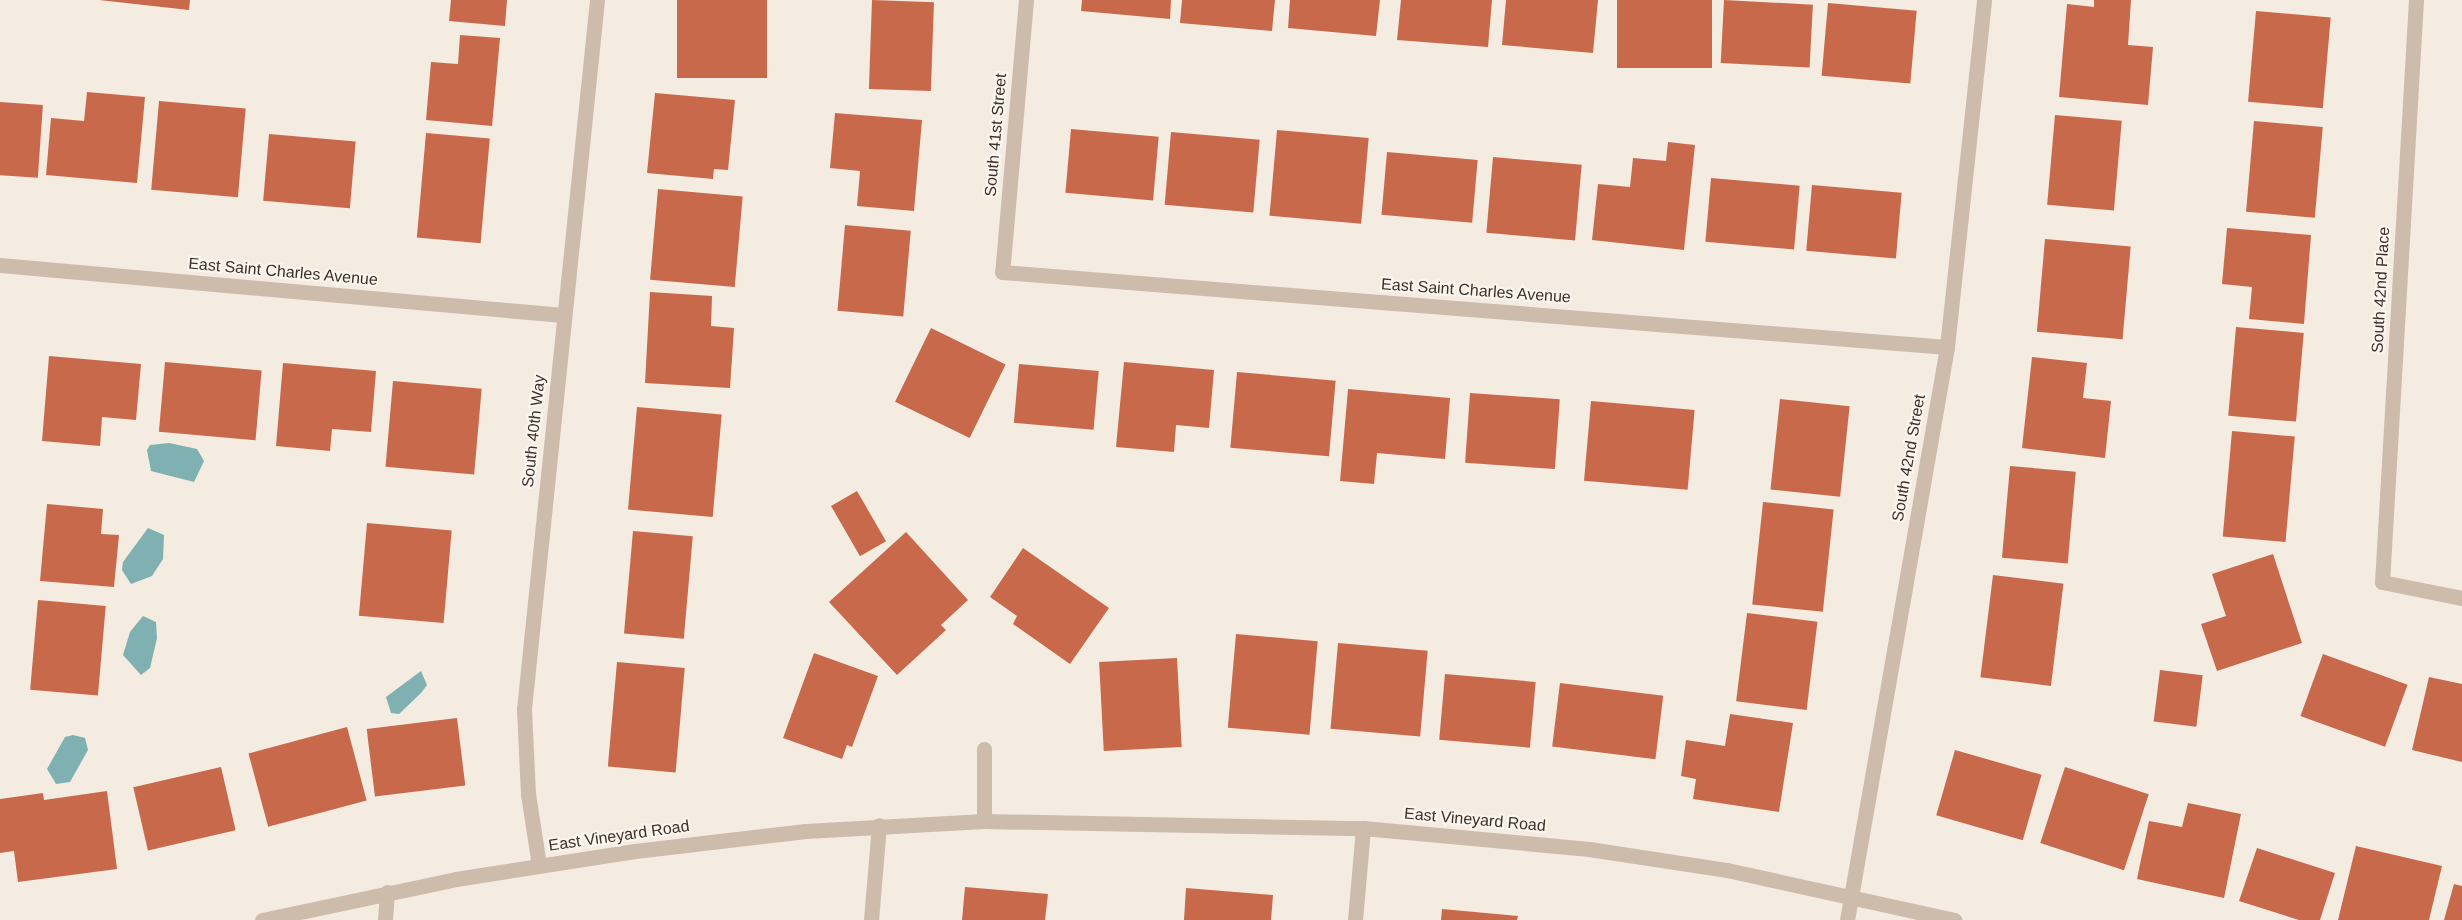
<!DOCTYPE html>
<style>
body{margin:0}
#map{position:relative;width:2462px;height:920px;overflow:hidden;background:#f4ebe1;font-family:Arial,sans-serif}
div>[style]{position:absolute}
.water>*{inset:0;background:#7fb0b2}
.building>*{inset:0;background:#c8694b;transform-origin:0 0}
.minor>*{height:15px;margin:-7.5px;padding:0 7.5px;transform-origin:7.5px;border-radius:7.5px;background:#cdbbac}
span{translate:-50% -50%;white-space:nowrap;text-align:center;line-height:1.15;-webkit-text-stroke:4.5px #fbf5ee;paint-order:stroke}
.street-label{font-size:16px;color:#3b302b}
</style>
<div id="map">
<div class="water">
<i style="clip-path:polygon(169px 443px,197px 449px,204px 461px,194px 482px,151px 471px,147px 450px,150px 445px)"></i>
<i style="clip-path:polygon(148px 528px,164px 535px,163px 559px,152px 576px,131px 584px,122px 570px,123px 562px)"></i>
<i style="clip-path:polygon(143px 616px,156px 622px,157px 638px,150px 668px,141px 675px,123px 655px,130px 632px)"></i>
<i style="clip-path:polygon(421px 671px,427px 685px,421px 693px,399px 714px,391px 713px,386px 697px)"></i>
<i style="clip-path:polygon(73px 735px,85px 738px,88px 750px,70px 782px,56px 784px,47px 769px,65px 737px)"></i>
</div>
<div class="building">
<i style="clip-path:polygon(99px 0,190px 0,189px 10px)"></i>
<i style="clip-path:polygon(451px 0,507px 0,505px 26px,449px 21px)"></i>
<i style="left:677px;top:0;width:90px;height:78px"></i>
<i style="left:872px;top:0;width:62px;height:89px;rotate:2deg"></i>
<i style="clip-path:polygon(1082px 0,1171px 0,1170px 19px,1081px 11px)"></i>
<i style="clip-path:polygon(1182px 0,1275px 0,1272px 31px,1180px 23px)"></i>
<i style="clip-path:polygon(1290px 0,1380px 0,1376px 36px,1288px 28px)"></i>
<i style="clip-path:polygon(1401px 0,1492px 0,1488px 47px,1397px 40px)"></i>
<i style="clip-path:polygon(1506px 0,1598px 0,1593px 53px,1502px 45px)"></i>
<i style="left:1617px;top:0;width:95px;height:68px"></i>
<i style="left:1724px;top:0;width:89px;height:63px;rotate:3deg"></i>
<i style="clip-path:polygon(2094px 0,2131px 0,2128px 45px,2153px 47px,2148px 105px,2059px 97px,2067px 4px,2094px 7px)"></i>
<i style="left:1828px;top:3px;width:89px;height:73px;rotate:5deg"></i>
<i style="left:2256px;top:11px;width:75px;height:91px;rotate:5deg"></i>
<i style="clip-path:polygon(460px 35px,500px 38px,492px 126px,426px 120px,431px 62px,458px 64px)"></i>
<i style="clip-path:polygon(87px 92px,145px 97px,137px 183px,46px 175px,51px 118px,84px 121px)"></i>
<i style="clip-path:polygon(655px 93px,735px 100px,728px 170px,714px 169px,713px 179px,647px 173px)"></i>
<i style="left:159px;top:101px;width:87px;height:89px;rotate:5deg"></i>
<i style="left:0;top:102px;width:43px;height:73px;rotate:4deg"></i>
<i style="clip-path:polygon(835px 113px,922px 120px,914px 211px,857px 206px,860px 171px,830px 168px)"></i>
<i style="left:2055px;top:115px;width:67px;height:90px;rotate:5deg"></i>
<i style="left:2254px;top:121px;width:69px;height:91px;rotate:5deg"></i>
<i style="left:1071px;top:129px;width:88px;height:64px;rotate:5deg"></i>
<i style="left:1277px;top:130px;width:92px;height:86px;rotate:5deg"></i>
<i style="left:1171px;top:132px;width:89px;height:73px;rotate:5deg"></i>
<i style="left:426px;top:133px;width:64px;height:105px;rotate:5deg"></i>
<i style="left:269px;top:134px;width:87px;height:67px;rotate:5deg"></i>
<i style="clip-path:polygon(1668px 142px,1695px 145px,1684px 250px,1592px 240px,1598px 184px,1630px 187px,1633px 158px,1666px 161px)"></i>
<i style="left:1387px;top:152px;width:91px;height:63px;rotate:5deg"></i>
<i style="left:1493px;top:157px;width:89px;height:76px;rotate:5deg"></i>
<i style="left:1711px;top:178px;width:89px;height:64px;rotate:5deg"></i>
<i style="left:1812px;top:185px;width:90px;height:66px;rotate:5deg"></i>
<i style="left:658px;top:189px;width:85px;height:91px;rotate:5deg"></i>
<i style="left:845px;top:225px;width:66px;height:86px;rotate:5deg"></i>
<i style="clip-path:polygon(2227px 228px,2311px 235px,2304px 324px,2249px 319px,2252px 287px,2222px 284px)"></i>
<i style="left:2045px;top:239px;width:86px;height:93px;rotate:5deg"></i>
<i style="clip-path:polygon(650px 292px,712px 296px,711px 326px,734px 328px,730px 388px,645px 383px)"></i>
<i style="left:2236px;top:327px;width:68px;height:89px;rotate:5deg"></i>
<i style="left:931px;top:328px;width:83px;height:82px;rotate:26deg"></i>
<i style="clip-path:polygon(49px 356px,141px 364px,136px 420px,102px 417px,100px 446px,42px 441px)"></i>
<i style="clip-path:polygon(2032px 357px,2087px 363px,2083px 398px,2111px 401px,2105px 458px,2022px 448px)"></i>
<i style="left:165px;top:362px;width:97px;height:70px;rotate:5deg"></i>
<i style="clip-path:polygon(1124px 362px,1214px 370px,1209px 428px,1176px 425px,1174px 452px,1116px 447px)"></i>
<i style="clip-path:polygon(283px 363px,376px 371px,371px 432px,332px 429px,330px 451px,276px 446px)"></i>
<i style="left:1019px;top:364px;width:80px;height:59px;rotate:5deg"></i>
<i style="left:1237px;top:372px;width:99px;height:76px;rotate:5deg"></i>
<i style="left:393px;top:381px;width:89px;height:86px;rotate:5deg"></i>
<i style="clip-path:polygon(1348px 389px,1450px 398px,1445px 459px,1377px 453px,1374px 484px,1340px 481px)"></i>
<i style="left:1470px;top:393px;width:90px;height:70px;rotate:4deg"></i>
<i style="left:1780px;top:399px;width:70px;height:91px;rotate:6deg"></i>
<i style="left:1591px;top:401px;width:104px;height:80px;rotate:5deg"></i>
<i style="left:637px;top:407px;width:85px;height:103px;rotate:5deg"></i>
<i style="left:2232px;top:431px;width:63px;height:106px;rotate:5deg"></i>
<i style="left:2010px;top:466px;width:66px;height:92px;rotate:5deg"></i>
<i style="left:857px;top:491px;width:58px;height:30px;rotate:60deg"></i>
<i style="left:1763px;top:502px;width:71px;height:103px;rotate:6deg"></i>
<i style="clip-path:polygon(47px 504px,103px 509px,101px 534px,119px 535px,114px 587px,40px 581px)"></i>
<i style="left:367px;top:523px;width:85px;height:93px;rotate:5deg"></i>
<i style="left:633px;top:531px;width:60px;height:103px;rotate:5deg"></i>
<i style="clip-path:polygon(906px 532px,968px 600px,941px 625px,946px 630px,897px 675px,829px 602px)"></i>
<i style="clip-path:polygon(1023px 548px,1109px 608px,1070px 664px,1013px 624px,1017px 616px,990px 597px)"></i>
<i style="clip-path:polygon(2273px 554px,2302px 643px,2217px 671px,2201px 624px,2226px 616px,2212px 574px)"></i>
<i style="left:1993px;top:575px;width:71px;height:103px;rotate:7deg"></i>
<i style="left:38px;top:600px;width:68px;height:90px;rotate:5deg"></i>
<i style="left:1747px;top:613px;width:71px;height:89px;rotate:7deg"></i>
<i style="left:1236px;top:634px;width:82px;height:94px;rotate:5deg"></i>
<i style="left:1338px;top:643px;width:90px;height:86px;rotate:5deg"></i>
<i style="clip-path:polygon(814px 653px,878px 676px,852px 747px,847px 745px,842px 759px,783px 738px)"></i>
<i style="left:2323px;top:654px;width:90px;height:66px;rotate:20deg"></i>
<i style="left:1177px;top:658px;width:89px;height:78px;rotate:87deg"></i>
<i style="left:617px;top:662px;width:68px;height:105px;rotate:5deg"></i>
<i style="left:2160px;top:670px;width:43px;height:52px;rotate:7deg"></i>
<i style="left:1445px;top:674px;width:91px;height:66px;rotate:5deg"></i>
<i style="clip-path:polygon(2429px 677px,2462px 684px,2462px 762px,2412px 750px)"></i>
<i style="left:1560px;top:683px;width:104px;height:64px;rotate:7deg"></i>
<i style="clip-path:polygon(1730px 714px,1793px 723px,1779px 812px,1693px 799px,1696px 779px,1681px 776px,1686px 740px,1725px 746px)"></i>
<i style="left:457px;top:718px;width:68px;height:91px;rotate:83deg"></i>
<i style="left:347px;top:727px;width:76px;height:102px;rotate:75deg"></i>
<i style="left:1955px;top:750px;width:90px;height:68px;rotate:16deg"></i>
<i style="left:221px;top:767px;width:65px;height:90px;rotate:77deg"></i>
<i style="left:2065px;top:767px;width:88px;height:80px;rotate:18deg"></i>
<i style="clip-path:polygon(107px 791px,117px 869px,18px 882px,14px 851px,0 853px,0 799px,43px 793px,44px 800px)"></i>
<i style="clip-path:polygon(2188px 803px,2241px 814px,2224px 898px,2137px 879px,2149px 821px,2182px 827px)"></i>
<i style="clip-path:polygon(2356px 846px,2442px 866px,2429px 920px,2338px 920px)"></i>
<i style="clip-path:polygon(2257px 848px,2335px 873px,2320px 920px,2299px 920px,2239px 901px)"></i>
<i style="clip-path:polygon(2454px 884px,2462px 886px,2462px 920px,2444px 920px)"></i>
<i style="clip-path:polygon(965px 887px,1048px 894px,1045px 920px,962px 920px)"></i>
<i style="clip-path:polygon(1186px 888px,1273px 895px,1271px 920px,1184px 920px)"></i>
<i style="clip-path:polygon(1442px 909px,1518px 916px,1517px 920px,1441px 920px)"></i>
</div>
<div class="minor">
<i style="left:1026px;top:0;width:273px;rotate:95deg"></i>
<i style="left:1002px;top:272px;width:948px;rotate:4.54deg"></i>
<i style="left:2416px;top:0;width:583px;rotate:93.34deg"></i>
<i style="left:2382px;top:582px;width:82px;rotate:11.3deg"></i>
<i style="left:0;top:265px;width:565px;rotate:5.08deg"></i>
<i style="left:984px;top:749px;width:72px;rotate:90deg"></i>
<i style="left:539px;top:865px;width:72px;rotate:-98.8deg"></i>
<i style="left:528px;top:794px;width:85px;rotate:-92.7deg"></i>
<i style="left:524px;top:709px;width:713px;rotate:-84.12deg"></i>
<i style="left:262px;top:920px;width:198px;rotate:-11.9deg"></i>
<i style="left:456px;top:879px;width:181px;rotate:-8.9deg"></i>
<i style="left:635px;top:851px;width:172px;rotate:-6.7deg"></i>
<i style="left:806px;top:831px;width:178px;rotate:-3.2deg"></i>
<i style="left:984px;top:821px;width:379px;rotate:1.1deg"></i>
<i style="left:1363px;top:828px;width:227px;rotate:5.3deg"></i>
<i style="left:1589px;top:849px;width:140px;rotate:8.7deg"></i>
<i style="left:1727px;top:870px;width:233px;rotate:12.4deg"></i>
<i style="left:385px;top:920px;width:28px;rotate:-86deg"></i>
<i style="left:871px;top:920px;width:95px;rotate:-85.2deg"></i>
<i style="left:1355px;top:920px;width:92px;rotate:-85deg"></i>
<i style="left:1847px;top:920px;width:582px;rotate:-80.1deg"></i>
<i style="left:1947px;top:347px;width:349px;rotate:-83.9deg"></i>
</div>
<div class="street-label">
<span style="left:996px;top:135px;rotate:-85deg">South 41st Street</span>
<span style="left:283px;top:272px;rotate:5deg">East Saint Charles Avenue</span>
<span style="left:2381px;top:290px;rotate:-87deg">South 42nd Place</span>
<span style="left:1476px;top:291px;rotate:4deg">East Saint Charles Avenue</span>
<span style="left:534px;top:431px;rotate:-84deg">South 40th Way</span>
<span style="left:1909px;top:458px;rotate:-80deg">South 42nd Street</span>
<span style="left:1475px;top:820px;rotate:5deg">East Vineyard Road</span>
<span style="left:619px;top:836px;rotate:-8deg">East Vineyard Road</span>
</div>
</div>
